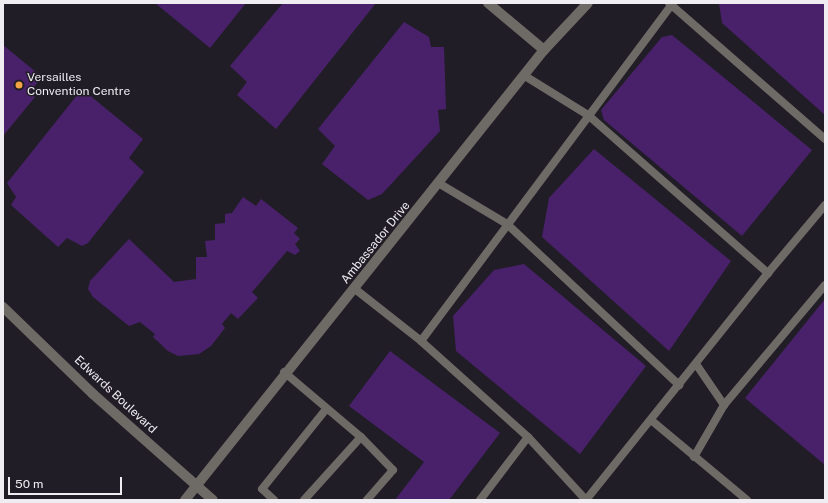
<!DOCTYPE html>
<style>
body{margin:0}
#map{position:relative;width:828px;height:503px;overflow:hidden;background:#211d26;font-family:"Public Sans",sans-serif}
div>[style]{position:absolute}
.building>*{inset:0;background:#49216a}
.service>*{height:8px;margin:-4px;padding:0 4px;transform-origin:4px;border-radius:4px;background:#6e6b67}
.minor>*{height:10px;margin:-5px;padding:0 5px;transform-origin:5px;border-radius:5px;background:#6e6b67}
.tertiary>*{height:10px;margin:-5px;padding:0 5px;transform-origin:5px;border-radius:5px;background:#6e6b67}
.dots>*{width:11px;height:11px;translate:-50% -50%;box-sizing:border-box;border:2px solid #211d26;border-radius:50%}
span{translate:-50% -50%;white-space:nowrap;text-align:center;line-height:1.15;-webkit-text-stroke:3px #211d26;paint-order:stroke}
.poi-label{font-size:12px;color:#efecf2}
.left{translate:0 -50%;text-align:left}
.street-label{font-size:12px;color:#efecf2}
.frame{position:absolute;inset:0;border:4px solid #efecf2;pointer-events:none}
.scale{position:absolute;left:8px;top:477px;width:114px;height:18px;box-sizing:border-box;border:2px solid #efecf2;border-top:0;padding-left:5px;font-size:12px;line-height:14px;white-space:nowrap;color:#efecf2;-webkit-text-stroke:3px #211d26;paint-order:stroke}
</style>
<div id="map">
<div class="building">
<i style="clip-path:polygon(155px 3px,246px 3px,210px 48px)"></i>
<i style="clip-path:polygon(283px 3px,376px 3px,276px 129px,237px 95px,247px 82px,230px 66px)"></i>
<i style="clip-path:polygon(719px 3px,825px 3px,825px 115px,722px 23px)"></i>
<i style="clip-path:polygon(404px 22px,429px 37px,431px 47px,444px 47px,446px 109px,438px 110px,440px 131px,382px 194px,368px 200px,322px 164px,335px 146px,318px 129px)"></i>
<i style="clip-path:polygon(672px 35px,812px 150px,742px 236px,604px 120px,601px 110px,662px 37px)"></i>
<i style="clip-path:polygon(3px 45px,42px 77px,29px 93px,35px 97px,3px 136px)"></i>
<i style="clip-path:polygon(82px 89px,143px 139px,129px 158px,144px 172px,88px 243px,82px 246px,67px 238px,58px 247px,11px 205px,16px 197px,7px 183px)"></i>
<i style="clip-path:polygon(594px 149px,731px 261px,669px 351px,542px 237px,549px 198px)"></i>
<i style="clip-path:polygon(243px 197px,256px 206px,261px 199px,298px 228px,294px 233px,300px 239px,295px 244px,300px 251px,295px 255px,287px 251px,252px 292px,258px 298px,238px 319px,231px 313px,222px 324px,225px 328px,211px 346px,199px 354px,178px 356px,168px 351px,153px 337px,155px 334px,140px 322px,129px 326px,93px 297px,88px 289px,90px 281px,129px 239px,174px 282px,196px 279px,196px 257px,207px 257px,205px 241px,215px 240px,215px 224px,225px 223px,225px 214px,232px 213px)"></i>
<i style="clip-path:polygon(524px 264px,646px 366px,580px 454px,456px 351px,453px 316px,494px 270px)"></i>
<i style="clip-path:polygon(825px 299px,825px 465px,745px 398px)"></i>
<i style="clip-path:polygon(390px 351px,500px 433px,449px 500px,395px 500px,424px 462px,349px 406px)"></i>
</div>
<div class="service">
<i style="left:669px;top:3px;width:207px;rotate:41.1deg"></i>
<i style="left:525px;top:76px;width:74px;rotate:31.8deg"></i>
<i style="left:588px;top:115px;width:240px;rotate:41.3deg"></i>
<i style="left:768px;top:273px;width:89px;rotate:-50deg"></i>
<i style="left:440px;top:184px;width:78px;rotate:30.8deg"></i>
<i style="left:507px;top:224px;width:236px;rotate:43.1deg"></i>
<i style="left:355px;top:289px;width:84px;rotate:38.2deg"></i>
<i style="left:421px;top:341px;width:422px;rotate:-53.3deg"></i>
<i style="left:421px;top:341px;width:144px;rotate:41.9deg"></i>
<i style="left:528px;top:437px;width:86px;rotate:47.4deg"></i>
<i style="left:586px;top:500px;width:291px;rotate:-51.3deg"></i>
<i style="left:696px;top:364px;width:50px;rotate:55.7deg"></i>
<i style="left:724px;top:405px;width:157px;rotate:-49.9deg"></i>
<i style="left:284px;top:372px;width:101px;rotate:40.2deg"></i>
<i style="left:361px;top:437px;width:46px;rotate:45.9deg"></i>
<i style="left:393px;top:470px;width:40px;rotate:131deg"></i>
<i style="left:651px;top:420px;width:125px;rotate:39.8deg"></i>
<i style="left:694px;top:457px;width:60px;rotate:-60deg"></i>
<i style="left:274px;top:500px;width:16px;rotate:-137deg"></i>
<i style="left:262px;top:489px;width:102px;rotate:-51.3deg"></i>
<i style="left:304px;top:500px;width:85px;rotate:-47.9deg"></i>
<i style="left:480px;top:500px;width:79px;rotate:-52.7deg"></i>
</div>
<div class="minor">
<i style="left:488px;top:3px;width:73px;rotate:40deg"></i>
<i style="left:185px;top:500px;width:576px;rotate:-51.42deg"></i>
<i style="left:544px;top:50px;width:64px;rotate:-46.9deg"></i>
</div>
<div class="tertiary">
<i style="left:3px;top:307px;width:125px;rotate:44deg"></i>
<i style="left:93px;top:394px;width:160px;rotate:41.5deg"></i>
</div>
<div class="dots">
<i style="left:19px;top:85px;background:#f5a345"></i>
</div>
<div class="poi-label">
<span class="left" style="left:27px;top:85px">Versailles<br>Convention Centre</span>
</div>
<div class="street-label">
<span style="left:376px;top:243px;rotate:-51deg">Ambassador Drive</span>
<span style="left:115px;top:395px;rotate:43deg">Edwards Boulevard</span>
</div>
<div class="frame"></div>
<div class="scale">50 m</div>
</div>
